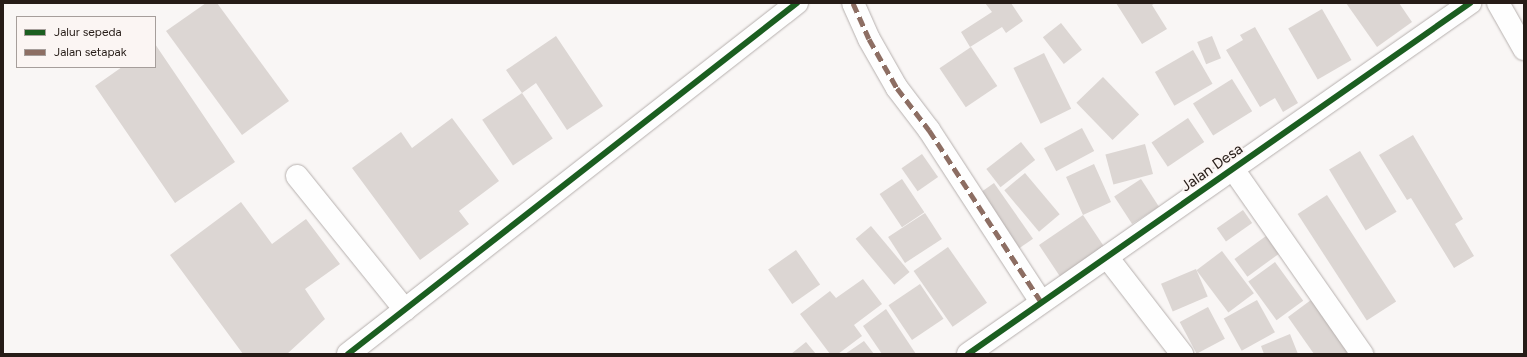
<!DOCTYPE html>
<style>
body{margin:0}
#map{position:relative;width:1527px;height:357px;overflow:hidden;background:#f9f6f5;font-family:Figtree,sans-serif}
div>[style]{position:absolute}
.building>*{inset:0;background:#dcd6d3;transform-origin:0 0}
.roads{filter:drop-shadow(0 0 1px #b6b0ae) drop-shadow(0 0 1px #b6b0ae)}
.minor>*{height:22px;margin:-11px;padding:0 11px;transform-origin:11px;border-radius:11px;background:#fefefe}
.quiet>*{height:5px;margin-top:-2.5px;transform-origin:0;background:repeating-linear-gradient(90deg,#8d6e63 0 10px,transparent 0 15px)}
.cycleway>*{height:6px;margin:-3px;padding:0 3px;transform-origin:3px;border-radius:3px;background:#1b5e20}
span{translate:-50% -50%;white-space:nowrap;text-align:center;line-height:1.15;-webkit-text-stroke:4px #fbf5f3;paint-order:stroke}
.street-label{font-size:15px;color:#261c17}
.frame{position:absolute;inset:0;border:4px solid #261c17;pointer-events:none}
.legend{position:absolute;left:16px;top:16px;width:140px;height:52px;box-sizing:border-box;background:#fbf5f3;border:1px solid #a69e9b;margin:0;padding:5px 7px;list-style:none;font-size:12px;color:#261c17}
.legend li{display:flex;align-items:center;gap:8px;height:20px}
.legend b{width:20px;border:1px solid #a69e9b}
</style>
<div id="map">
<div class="building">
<i style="clip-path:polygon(206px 3px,217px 3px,289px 101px,242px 135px,166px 31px)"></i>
<i style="clip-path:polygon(985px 3px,1011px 3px,1023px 21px,1006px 33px,1002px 27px,970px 47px,961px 32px,992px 12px)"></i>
<i style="clip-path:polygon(1116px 3px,1155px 3px,1152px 5px,1167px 29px,1142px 44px)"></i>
<i style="clip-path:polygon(1346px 3px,1399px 3px,1412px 22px,1377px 47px)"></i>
<i style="left:1322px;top:9px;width:59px;height:39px;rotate:60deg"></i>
<i style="left:1061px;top:23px;width:34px;height:23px;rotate:52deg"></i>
<i style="clip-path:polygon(1255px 27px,1298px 103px,1283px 112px,1275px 98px,1260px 107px,1226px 50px,1243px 40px,1240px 35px)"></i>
<i style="clip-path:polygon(556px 36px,603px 106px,567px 130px,536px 83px,522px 93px,506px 70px)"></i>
<i style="left:1212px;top:36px;width:24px;height:16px;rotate:68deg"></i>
<i style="clip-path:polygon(155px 44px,235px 162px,175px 203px,95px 86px,122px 67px,155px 67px)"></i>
<i style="left:971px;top:47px;width:47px;height:38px;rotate:56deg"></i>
<i style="left:1193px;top:50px;width:39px;height:44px;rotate:60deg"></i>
<i style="left:1044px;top:53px;width:62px;height:34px;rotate:64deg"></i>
<i style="left:1103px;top:77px;width:52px;height:37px;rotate:46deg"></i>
<i style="left:1232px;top:79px;width:38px;height:46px;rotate:58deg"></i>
<i style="left:522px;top:93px;width:55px;height:48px;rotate:56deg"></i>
<i style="clip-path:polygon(452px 118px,499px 181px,459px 211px,469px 224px,420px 260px,352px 168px,401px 132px,412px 148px)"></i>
<i style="left:1188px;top:118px;width:29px;height:44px;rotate:56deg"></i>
<i style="left:1082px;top:128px;width:26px;height:43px;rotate:62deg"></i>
<i style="clip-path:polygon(1413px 135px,1463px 219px,1455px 224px,1474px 256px,1454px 268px,1411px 198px,1407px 200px,1379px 155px)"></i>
<i style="left:1021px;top:142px;width:23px;height:44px;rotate:52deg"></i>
<i style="left:1145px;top:144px;width:31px;height:41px;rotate:75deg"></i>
<i style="left:1360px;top:151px;width:71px;height:36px;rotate:59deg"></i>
<i style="left:922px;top:154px;width:28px;height:25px;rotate:55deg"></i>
<i style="clip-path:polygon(1094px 164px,1111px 202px,1083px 215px,1107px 251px,1063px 281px,1039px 245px,1083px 215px,1066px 177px)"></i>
<i style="left:1025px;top:173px;width:54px;height:27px;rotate:50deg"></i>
<i style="left:902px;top:179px;width:40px;height:27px;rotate:56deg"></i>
<i style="left:1141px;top:179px;width:33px;height:32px;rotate:57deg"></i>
<i style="left:994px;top:183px;width:68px;height:30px;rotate:55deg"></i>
<i style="left:1327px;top:195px;width:127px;height:35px;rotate:57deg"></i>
<i style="clip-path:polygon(241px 202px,272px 244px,306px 219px,340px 264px,305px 289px,325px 319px,287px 354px,243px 354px,170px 255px)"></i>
<i style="left:1243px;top:210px;width:16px;height:32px;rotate:55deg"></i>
<i style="left:925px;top:213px;width:31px;height:44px;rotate:57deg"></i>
<i style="left:871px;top:226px;width:60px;height:20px;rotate:50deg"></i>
<i style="left:1266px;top:236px;width:22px;height:39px;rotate:54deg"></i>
<i style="left:948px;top:247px;width:68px;height:42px;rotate:55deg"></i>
<i style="left:796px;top:250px;width:42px;height:34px;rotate:55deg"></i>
<i style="left:1222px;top:251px;width:53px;height:32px;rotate:53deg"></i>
<i style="left:1275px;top:262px;width:48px;height:33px;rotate:54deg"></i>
<i style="left:1196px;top:269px;width:30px;height:38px;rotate:67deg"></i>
<i style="clip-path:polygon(863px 279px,882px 304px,854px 325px,862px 336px,838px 354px,830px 354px,800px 314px,830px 291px,836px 298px)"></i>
<i style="left:920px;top:284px;width:42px;height:38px;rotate:56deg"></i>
<i style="clip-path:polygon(1315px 297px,1352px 349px,1345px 354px,1314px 354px,1288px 317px)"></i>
<i style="left:1257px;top:300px;width:37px;height:38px;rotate:61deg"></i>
<i style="left:1208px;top:307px;width:36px;height:32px;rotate:62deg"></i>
<i style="clip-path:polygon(886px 309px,916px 354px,882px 354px,863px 326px)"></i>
<i style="clip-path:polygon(1290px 334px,1298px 354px,1264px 354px,1261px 346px)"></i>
<i style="clip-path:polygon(864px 341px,874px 354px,845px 354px)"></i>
<i style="clip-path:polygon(806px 342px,816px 354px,791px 354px)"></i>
</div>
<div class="roads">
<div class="minor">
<i style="left:853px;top:3px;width:39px;rotate:66deg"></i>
<i style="left:869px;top:39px;width:56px;rotate:60.3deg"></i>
<i style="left:897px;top:88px;width:53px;rotate:52.7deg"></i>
<i style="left:929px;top:130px;width:205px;rotate:56.9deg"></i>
<i style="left:1498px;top:3px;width:53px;rotate:60.5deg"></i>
<i style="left:1233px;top:169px;width:226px;rotate:55.1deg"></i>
<i style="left:297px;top:176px;width:172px;rotate:51.1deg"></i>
<i style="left:1107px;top:257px;width:123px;rotate:52.3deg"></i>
<i style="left:348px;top:354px;width:570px;rotate:-38.02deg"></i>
<i style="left:968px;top:354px;width:613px;rotate:-34.96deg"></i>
</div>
</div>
<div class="quiet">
<i style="left:853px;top:3px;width:39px;rotate:66deg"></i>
<i style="left:869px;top:39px;width:56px;rotate:60.3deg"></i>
<i style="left:897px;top:88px;width:53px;rotate:52.7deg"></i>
<i style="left:929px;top:130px;width:205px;rotate:56.9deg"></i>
</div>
<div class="cycleway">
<i style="left:348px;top:354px;width:570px;rotate:-38.02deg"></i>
<i style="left:968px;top:354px;width:613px;rotate:-34.96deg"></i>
</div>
<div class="street-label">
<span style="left:1212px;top:168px;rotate:-35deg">Jalan Desa</span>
</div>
<div class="frame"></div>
<ul class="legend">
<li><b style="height:5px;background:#1b5e20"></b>Jalur sepeda</li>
<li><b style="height:5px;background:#8d6e63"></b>Jalan setapak</li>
</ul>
</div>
